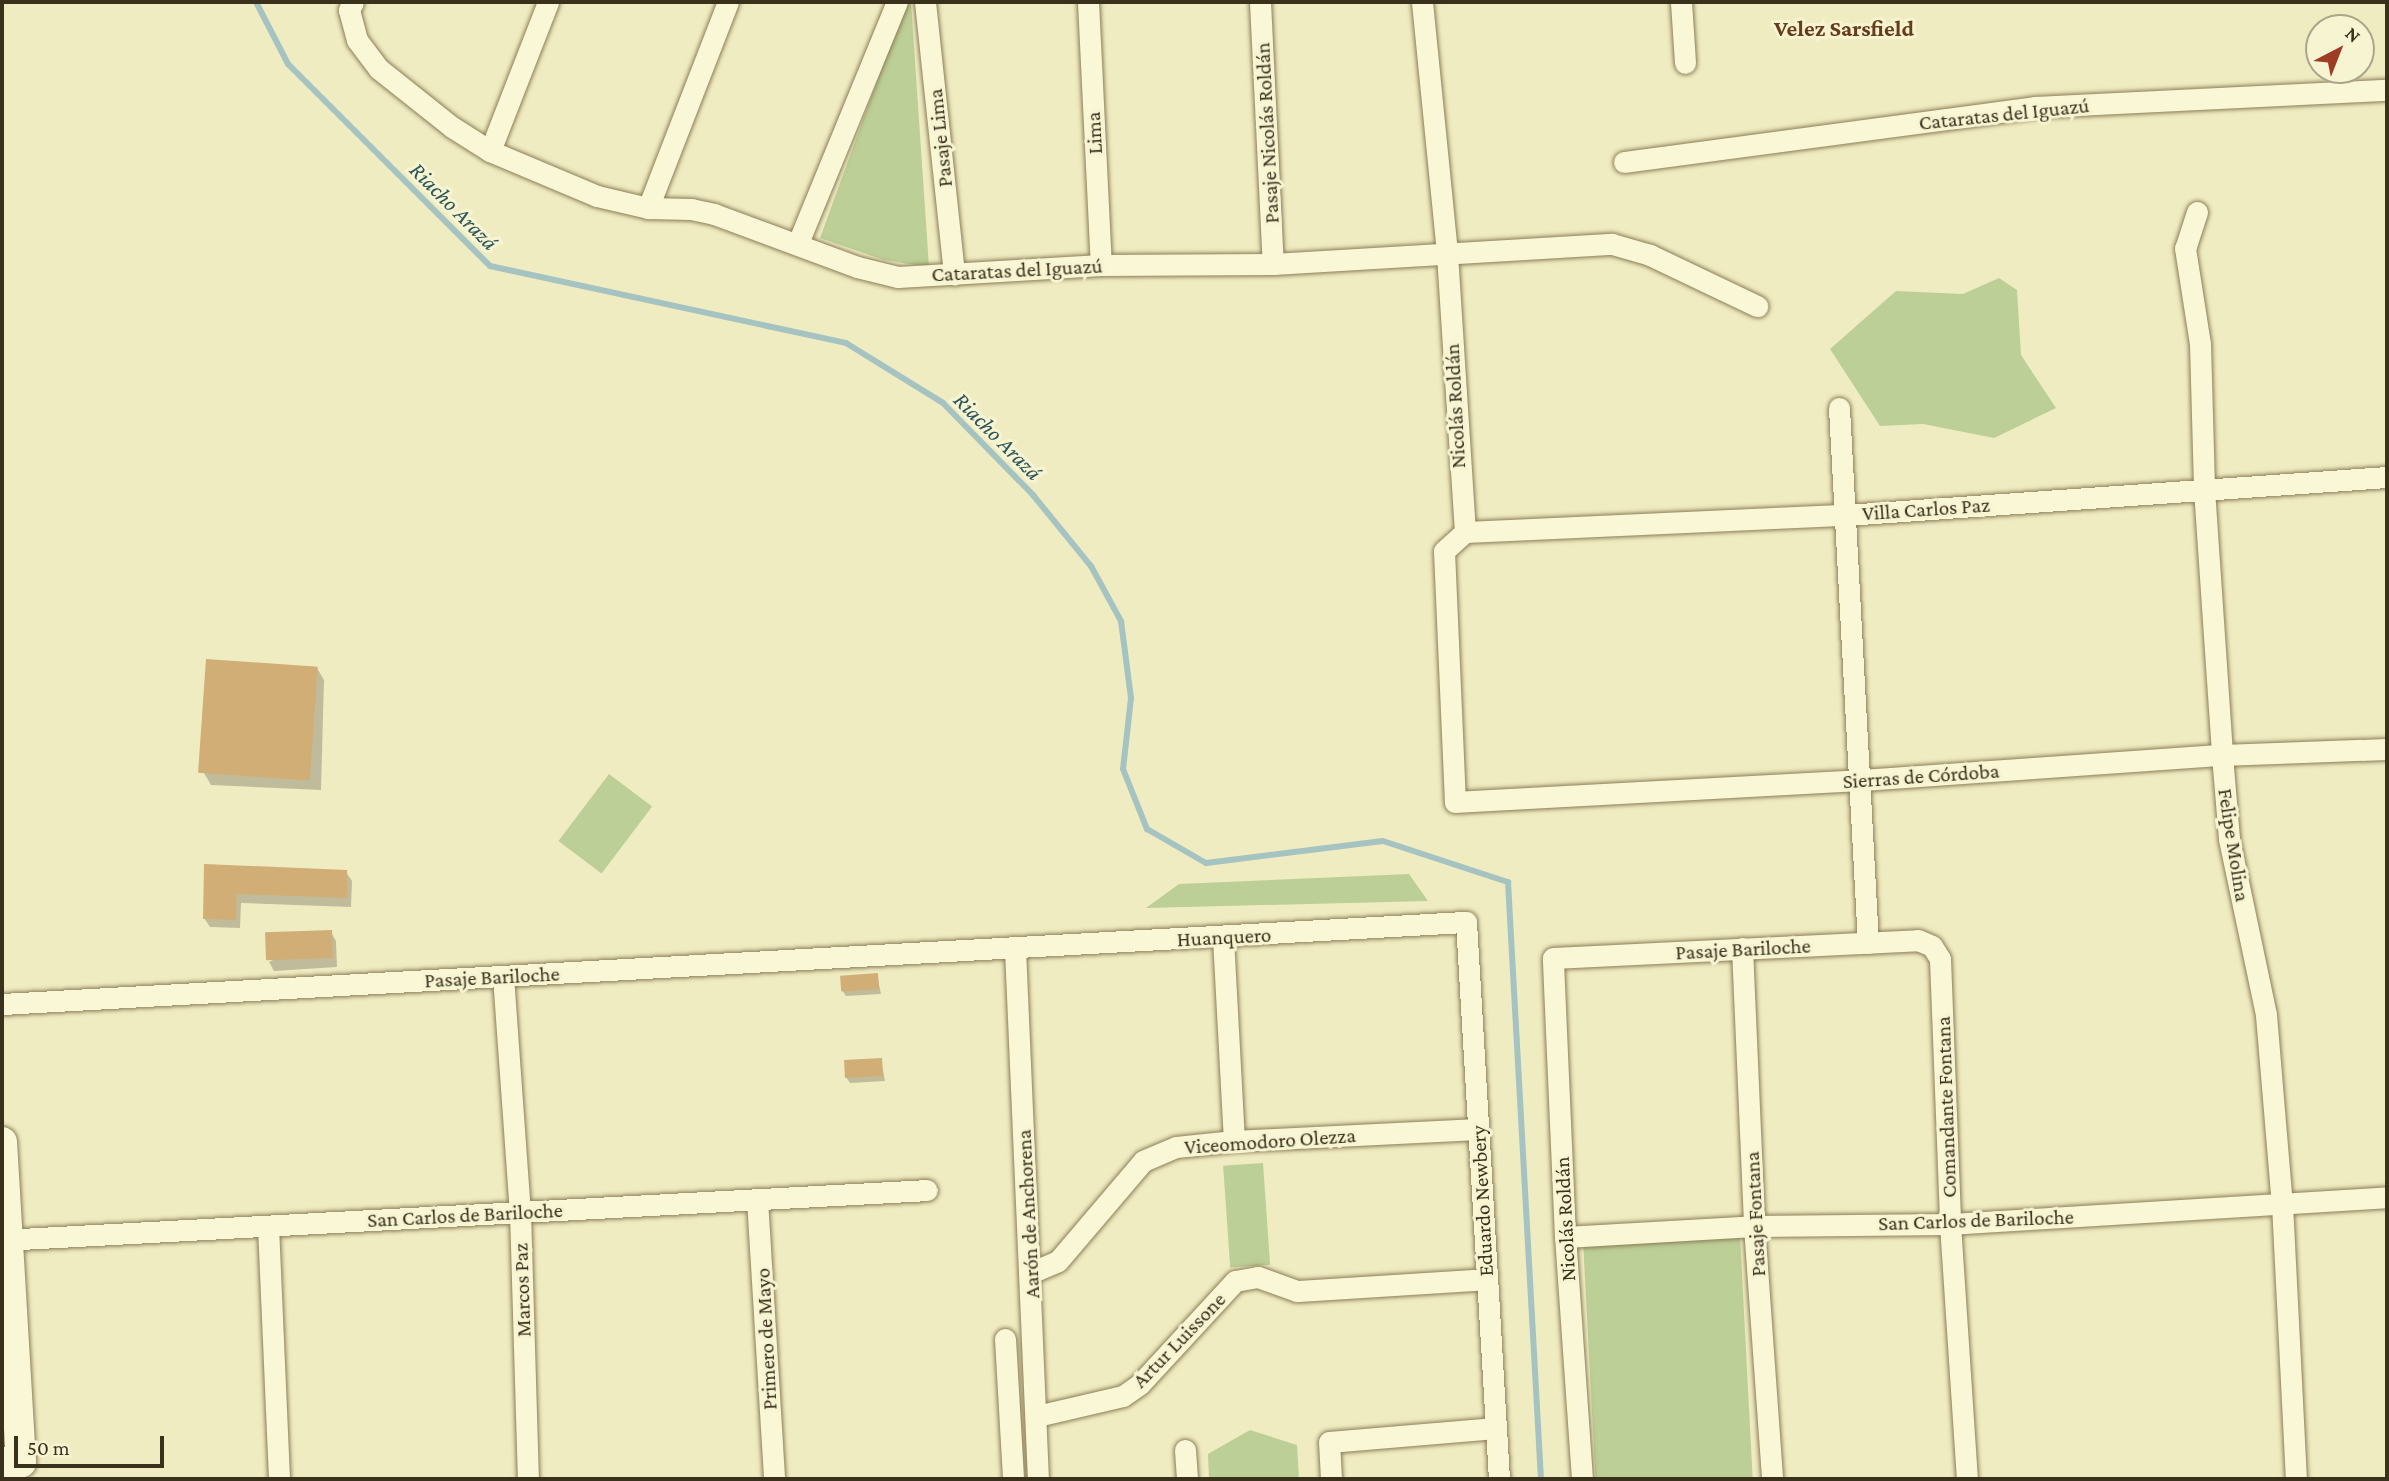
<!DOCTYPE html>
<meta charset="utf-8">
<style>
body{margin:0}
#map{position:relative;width:2389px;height:1481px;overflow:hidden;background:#f0ecc2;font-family:"Crimson Pro",serif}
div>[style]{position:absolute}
.green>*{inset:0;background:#bccf96;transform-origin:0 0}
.shadow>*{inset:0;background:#0003}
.stream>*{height:6px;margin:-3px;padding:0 3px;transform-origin:3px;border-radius:3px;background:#a5c3c0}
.building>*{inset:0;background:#d0ae76;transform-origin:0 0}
.roads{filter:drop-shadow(0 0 2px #8b7e58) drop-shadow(0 0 2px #8b7e58)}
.street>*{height:21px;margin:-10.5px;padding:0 10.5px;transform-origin:10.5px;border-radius:10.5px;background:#faf7d6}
.secondary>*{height:30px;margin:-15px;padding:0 15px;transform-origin:15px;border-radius:15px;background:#faf7d6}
span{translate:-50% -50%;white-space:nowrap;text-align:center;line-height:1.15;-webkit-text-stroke:6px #f7f4d2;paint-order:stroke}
.street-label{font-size:21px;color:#3a311d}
.neighbourhood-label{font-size:23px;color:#693b1a;font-weight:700}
.water-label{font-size:23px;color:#2c545b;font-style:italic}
.frame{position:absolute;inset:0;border:4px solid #3a311d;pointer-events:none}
.north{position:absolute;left:2305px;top:14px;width:70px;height:70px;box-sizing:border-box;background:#f7f4d2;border:2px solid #aba68a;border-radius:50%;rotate:42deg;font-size:19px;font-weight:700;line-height:28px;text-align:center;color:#3a311d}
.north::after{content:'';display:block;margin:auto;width:24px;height:32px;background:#9e3d25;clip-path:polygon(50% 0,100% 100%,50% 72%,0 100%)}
.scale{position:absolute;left:14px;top:1436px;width:150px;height:32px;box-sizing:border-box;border:4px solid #3a311d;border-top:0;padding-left:9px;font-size:21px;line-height:24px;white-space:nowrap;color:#3a311d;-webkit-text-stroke:5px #f7f4d2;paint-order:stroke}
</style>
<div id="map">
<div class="green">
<i style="clip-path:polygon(906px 2px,911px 2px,929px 267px,884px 260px,820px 238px)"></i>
<i style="clip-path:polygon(1999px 278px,2017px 290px,2021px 355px,2056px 408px,1994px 438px,1923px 424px,1880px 426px,1830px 349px,1896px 291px,1963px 294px)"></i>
<i style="left:609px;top:774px;width:54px;height:84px;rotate:37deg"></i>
<i style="clip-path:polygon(1409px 874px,1428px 901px,1146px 908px,1179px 884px)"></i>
<i style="left:1263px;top:1163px;width:102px;height:40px;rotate:86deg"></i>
<i style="left:1740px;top:1236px;width:243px;height:157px;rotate:87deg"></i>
<i style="clip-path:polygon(1250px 1430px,1297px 1445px,1299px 1479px,1209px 1479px,1208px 1454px)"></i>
</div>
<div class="shadow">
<i style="clip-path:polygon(317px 668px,324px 680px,321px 790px,211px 785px,204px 773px)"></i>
<i style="clip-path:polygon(206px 866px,346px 872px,352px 881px,351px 907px,241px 903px,240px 928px,210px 927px,204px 918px)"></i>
<i style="clip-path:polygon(331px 932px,336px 941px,337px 967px,274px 971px,269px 962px)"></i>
<i style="clip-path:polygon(877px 975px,881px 994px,846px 996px,842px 990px)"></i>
<i style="clip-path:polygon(881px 1059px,885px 1081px,850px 1083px,846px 1077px)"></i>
</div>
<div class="stream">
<i style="left:256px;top:2px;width:70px;rotate:62.7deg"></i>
<i style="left:288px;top:64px;width:286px;rotate:45deg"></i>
<i style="left:490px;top:266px;width:364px;rotate:12.2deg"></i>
<i style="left:846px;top:343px;width:114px;rotate:31.7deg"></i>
<i style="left:943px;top:403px;width:129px;rotate:45.6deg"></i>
<i style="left:1033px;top:495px;width:92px;rotate:50.8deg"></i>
<i style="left:1091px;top:566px;width:63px;rotate:61.4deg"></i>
<i style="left:1121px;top:621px;width:78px;rotate:82.6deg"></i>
<i style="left:1131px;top:698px;width:71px;rotate:96.4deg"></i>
<i style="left:1123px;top:769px;width:65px;rotate:68.2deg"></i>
<i style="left:1147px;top:829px;width:68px;rotate:30deg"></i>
<i style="left:1206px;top:863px;width:178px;rotate:-7.1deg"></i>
<i style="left:1383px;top:841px;width:132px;rotate:18.2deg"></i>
<i style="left:1508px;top:882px;width:598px;rotate:86.84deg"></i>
</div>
<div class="building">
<i style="left:206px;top:659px;width:112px;height:114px;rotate:4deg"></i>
<i style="clip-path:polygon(204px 864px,347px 870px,347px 898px,237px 894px,236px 920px,203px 919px)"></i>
<i style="left:332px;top:930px;width:28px;height:67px;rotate:88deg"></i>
<i style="left:878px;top:973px;width:16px;height:38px;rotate:86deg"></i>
<i style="left:882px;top:1058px;width:18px;height:38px;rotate:87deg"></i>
</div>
<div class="roads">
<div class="street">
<i style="left:353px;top:2px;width:9px;rotate:117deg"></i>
<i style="left:349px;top:10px;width:31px;rotate:75deg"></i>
<i style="left:357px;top:40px;width:36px;rotate:53deg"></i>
<i style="left:379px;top:69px;width:93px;rotate:38.5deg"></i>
<i style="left:452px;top:127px;width:45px;rotate:32.3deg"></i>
<i style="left:490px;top:151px;width:116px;rotate:22.8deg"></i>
<i style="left:597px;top:196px;width:52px;rotate:13.2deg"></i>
<i style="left:648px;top:208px;width:43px;rotate:1.3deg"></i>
<i style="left:691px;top:209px;width:24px;rotate:12deg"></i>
<i style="left:714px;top:214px;width:153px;rotate:20.3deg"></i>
<i style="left:857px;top:267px;width:42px;rotate:13.7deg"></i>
<i style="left:898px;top:277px;width:203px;rotate:-3.4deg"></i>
<i style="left:1101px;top:265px;width:172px;rotate:-0.3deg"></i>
<i style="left:1273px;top:264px;width:340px;rotate:-3.4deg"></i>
<i style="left:1612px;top:244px;width:40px;rotate:16deg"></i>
<i style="left:1650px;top:255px;width:119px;rotate:25.5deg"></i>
<i style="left:925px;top:2px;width:274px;rotate:83.9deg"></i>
<i style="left:1088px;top:2px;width:263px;rotate:87.2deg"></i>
<i style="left:1260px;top:2px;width:262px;rotate:87.2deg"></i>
<i style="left:1422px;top:2px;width:253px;rotate:84.3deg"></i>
<i style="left:1447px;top:254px;width:279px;rotate:86.3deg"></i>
<i style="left:1465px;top:532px;width:28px;rotate:138deg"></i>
<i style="left:1444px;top:551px;width:251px;rotate:87.5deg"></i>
<i style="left:1455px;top:802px;width:408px;rotate:-3.1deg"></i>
<i style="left:1862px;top:780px;width:361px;rotate:-4deg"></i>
<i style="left:2222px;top:755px;width:165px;rotate:-2.1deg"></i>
<i style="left:1681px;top:2px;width:61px;rotate:86.2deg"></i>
<i style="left:490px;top:151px;width:160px;rotate:-68.7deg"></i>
<i style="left:1624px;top:162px;width:415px;rotate:-7.6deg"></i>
<i style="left:2035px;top:107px;width:352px;rotate:-2.8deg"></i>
<i style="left:648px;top:208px;width:221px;rotate:-68.8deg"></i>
<i style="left:2197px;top:212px;width:38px;rotate:108deg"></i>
<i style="left:2185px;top:248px;width:97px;rotate:81.1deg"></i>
<i style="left:2200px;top:344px;width:145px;rotate:88.4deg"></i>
<i style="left:2204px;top:489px;width:267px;rotate:86.1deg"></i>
<i style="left:2222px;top:755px;width:84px;rotate:85.2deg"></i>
<i style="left:2229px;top:839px;width:180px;rotate:78.1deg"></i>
<i style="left:2266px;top:1015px;width:190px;rotate:85.2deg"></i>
<i style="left:2282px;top:1204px;width:275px;rotate:87.1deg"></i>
<i style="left:798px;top:243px;width:261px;rotate:-67.7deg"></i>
<i style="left:1839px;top:408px;width:536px;rotate:86.9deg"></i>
<i style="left:1465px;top:532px;width:381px;rotate:-2.6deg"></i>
<i style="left:1846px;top:515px;width:542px;rotate:-4.02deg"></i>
<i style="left:1223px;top:938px;width:203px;rotate:86.9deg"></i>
<i style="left:1742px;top:948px;width:278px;rotate:87.5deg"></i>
<i style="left:1754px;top:1226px;width:254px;rotate:85.9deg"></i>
<i style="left:1015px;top:949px;width:530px;rotate:87.52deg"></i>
<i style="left:503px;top:976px;width:237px;rotate:85.9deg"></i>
<i style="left:520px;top:1212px;width:267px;rotate:88.3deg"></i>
<i style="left:2px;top:1004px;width:1466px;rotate:-3.21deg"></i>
<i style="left:1466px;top:922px;width:558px;rotate:86.61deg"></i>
<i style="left:757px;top:1199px;width:281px;rotate:86.5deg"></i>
<i style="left:268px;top:1226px;width:253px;rotate:87.5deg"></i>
<i style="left:1565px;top:1237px;width:189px;rotate:-3.3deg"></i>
<i style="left:1754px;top:1226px;width:196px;rotate:-0.6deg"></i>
<i style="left:1950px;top:1224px;width:438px;rotate:-3.5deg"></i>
<i style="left:2px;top:1240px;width:926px;rotate:-3.09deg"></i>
<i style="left:1030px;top:1273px;width:30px;rotate:-23deg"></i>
<i style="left:1058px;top:1261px;width:131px;rotate:-49.6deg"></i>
<i style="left:1143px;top:1161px;width:36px;rotate:-23deg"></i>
<i style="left:1176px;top:1147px;width:58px;rotate:-5.9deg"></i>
<i style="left:1234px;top:1141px;width:244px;rotate:-2.8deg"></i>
<i style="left:1005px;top:1339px;width:140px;rotate:86.7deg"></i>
<i style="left:1037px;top:1416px;width:88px;rotate:-13.1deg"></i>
<i style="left:1123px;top:1396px;width:21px;rotate:-35deg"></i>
<i style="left:1140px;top:1384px;width:140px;rotate:-47.3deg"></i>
<i style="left:1235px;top:1281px;width:23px;rotate:-10deg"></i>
<i style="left:1258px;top:1277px;width:41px;rotate:19.7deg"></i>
<i style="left:1297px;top:1291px;width:190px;rotate:-3.6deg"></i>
<i style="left:1185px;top:1450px;width:29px;rotate:86deg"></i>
<i style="left:1331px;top:1479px;width:37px;rotate:-93deg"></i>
<i style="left:1329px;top:1442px;width:167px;rotate:-4.8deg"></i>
<i style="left:1582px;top:1479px;width:243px;rotate:-94deg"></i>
<i style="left:1565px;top:1237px;width:279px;rotate:-92.5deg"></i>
<i style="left:1553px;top:958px;width:365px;rotate:-2.8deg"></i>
<i style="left:1918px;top:940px;width:15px;rotate:23deg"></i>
<i style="left:1932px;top:946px;width:15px;rotate:58deg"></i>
<i style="left:1940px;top:959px;width:265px;rotate:87.8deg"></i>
<i style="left:1950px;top:1224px;width:256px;rotate:86.2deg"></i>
</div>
<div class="secondary">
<i style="left:2px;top:1142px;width:321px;rotate:86.6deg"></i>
<i style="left:21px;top:1462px;width:19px;rotate:180deg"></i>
</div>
</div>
<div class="street-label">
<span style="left:2004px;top:114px;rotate:-6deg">Cataratas del Iguazú</span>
<span style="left:1094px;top:133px;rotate:-93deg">Lima</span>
<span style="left:1267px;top:133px;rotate:-93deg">Pasaje Nicolás Roldán</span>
<span style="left:940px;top:138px;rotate:-96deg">Pasaje Lima</span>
<span style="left:1017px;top:270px;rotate:-3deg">Cataratas del Iguazú</span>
<span style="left:1455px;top:406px;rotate:-93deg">Nicolás Roldán</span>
<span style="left:1926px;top:509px;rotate:-4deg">Villa Carlos Paz</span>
<span style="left:1921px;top:776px;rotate:-4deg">Sierras de Córdoba</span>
<span style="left:2234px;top:845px;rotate:81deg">Felipe Molina</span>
<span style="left:1224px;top:937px;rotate:-3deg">Huanquero</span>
<span style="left:1743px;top:949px;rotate:-3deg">Pasaje Bariloche</span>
<span style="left:492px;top:977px;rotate:-3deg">Pasaje Bariloche</span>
<span style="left:1946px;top:1107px;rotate:-92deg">Comandante Fontana</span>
<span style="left:1270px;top:1141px;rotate:-4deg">Viceomodoro Olezza</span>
<span style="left:1482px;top:1201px;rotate:-93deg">Eduardo Newbery</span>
<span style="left:1028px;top:1214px;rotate:-93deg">Aarón de Anchorena</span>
<span style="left:1755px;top:1214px;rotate:-93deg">Pasaje Fontana</span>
<span style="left:465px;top:1215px;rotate:-3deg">San Carlos de Bariloche</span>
<span style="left:1565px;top:1219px;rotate:-93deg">Nicolás Roldán</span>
<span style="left:1976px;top:1220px;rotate:-2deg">San Carlos de Bariloche</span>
<span style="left:522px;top:1290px;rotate:-92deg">Marcos Paz</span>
<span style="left:766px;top:1339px;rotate:-93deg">Primero de Mayo</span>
<span style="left:1179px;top:1340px;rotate:-46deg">Artur Luissone</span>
</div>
<div class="neighbourhood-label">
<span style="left:1844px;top:28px">Velez Sarsfield</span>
</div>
<div class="water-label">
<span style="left:454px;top:206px;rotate:45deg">Riacho Arazá</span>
<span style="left:998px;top:436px;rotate:45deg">Riacho Arazá</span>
</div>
<div class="frame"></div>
<div class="north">N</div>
<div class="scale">50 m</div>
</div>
